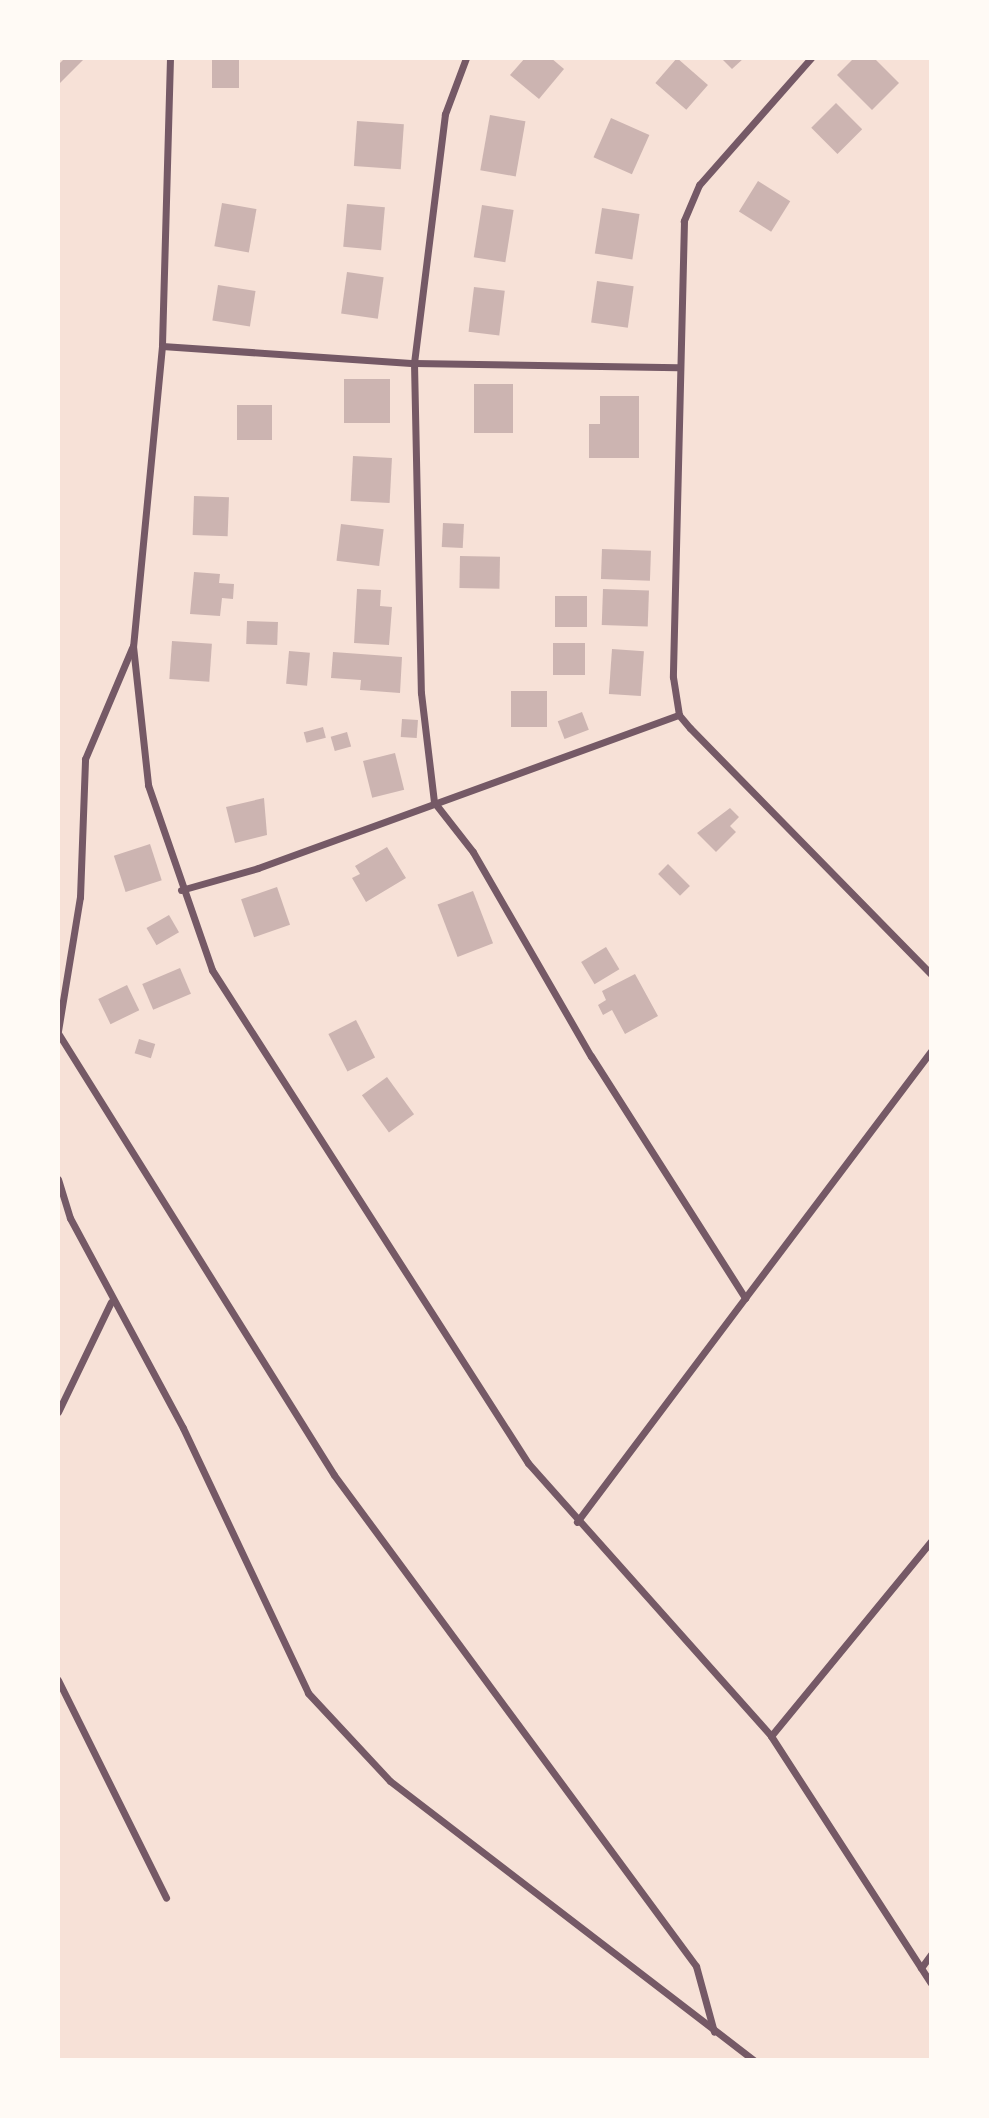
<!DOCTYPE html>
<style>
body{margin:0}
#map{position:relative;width:989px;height:2118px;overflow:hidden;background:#f7e1d7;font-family:Overpass,sans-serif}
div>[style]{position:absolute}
.building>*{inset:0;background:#ccb4b1;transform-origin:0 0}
.minor>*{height:7px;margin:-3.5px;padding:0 3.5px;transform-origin:3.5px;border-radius:3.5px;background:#755966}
span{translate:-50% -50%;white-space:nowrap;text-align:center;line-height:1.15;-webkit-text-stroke:6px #fffaf5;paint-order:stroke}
.frame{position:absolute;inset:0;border:60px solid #fffaf5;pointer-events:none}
</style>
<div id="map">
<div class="building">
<i style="clip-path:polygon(65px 58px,85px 58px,58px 85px,58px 65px)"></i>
<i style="left:212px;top:58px;width:27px;height:30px"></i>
<i style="clip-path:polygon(525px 58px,551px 58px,564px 69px,539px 99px,510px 75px)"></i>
<i style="left:677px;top:58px;width:41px;height:33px;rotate:41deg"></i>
<i style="clip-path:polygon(721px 58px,744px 58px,732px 69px)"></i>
<i style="clip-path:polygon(854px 58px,874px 58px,899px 83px,872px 110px,837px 75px)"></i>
<i style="left:836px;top:103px;width:37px;height:35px;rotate:45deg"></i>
<i style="left:490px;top:115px;width:36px;height:56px;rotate:10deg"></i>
<i style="left:611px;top:118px;width:42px;height:43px;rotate:24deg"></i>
<i style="left:357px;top:121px;width:47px;height:45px;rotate:4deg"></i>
<i style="left:758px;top:181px;width:38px;height:36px;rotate:32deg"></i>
<i style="left:222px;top:203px;width:35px;height:44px;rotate:10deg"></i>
<i style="left:347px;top:204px;width:38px;height:43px;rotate:5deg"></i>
<i style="left:482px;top:205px;width:32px;height:53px;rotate:9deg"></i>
<i style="left:602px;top:208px;width:38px;height:46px;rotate:9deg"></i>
<i style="left:347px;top:272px;width:37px;height:42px;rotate:8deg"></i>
<i style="left:597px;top:281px;width:37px;height:42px;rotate:8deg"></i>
<i style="left:218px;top:285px;width:38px;height:36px;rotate:9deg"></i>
<i style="left:474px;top:287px;width:31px;height:45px;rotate:7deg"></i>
<i style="left:344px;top:379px;width:46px;height:44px"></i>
<i style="left:474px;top:384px;width:39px;height:49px"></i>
<i style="clip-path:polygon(600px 396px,639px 396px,639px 458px,589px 458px,589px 424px,600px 424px)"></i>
<i style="left:272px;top:405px;width:35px;height:35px;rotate:90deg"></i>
<i style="left:353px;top:456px;width:39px;height:45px;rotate:3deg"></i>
<i style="left:194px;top:496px;width:35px;height:39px;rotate:2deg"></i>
<i style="left:443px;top:523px;width:21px;height:24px;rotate:3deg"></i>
<i style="left:341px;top:524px;width:43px;height:37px;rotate:7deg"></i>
<i style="left:602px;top:549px;width:49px;height:30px;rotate:2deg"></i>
<i style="left:460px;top:556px;width:40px;height:32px;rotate:1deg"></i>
<i style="clip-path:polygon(194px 572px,220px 574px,219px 583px,234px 584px,233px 599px,222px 598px,220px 616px,190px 614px)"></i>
<i style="clip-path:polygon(357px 589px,381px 590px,380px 606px,392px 607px,389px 645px,354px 643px)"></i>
<i style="left:603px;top:589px;width:46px;height:36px;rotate:2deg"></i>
<i style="left:555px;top:596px;width:32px;height:31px"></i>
<i style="left:247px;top:621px;width:31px;height:23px;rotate:2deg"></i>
<i style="left:172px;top:641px;width:40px;height:38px;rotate:4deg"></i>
<i style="left:553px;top:643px;width:32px;height:32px"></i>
<i style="left:612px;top:649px;width:32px;height:45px;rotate:4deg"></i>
<i style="left:289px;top:651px;width:21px;height:33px;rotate:5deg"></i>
<i style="clip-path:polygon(333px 652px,402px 657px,400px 693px,360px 690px,361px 680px,331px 678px)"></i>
<i style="left:511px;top:691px;width:36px;height:36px"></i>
<i style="left:582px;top:712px;width:19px;height:26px;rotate:69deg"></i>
<i style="left:402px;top:719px;width:16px;height:18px;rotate:4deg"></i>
<i style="left:323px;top:727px;width:11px;height:20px;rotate:75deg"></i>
<i style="left:347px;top:732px;width:15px;height:17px;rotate:74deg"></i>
<i style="left:395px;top:753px;width:38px;height:33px;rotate:76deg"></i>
<i style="clip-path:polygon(264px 798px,267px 835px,235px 843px,226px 807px)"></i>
<i style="clip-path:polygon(730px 808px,739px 817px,730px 826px,736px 832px,716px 852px,697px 833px)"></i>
<i style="left:150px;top:844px;width:38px;height:38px;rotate:72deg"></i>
<i style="clip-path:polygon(387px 847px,406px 878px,366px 902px,352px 878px,360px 874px,355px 866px)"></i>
<i style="left:668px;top:864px;width:31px;height:14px;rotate:45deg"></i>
<i style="left:277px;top:887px;width:40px;height:38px;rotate:71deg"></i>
<i style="left:473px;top:891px;width:56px;height:38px;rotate:69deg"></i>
<i style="left:169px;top:915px;width:20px;height:26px;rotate:60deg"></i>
<i style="left:606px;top:947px;width:26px;height:29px;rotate:59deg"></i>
<i style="left:180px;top:968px;width:28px;height:41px;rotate:67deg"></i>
<i style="clip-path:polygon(635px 974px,658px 1016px,625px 1034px,612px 1010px,603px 1015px,598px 1005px,606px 1000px,602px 991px)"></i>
<i style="left:127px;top:985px;width:28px;height:32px;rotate:64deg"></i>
<i style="left:356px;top:1020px;width:42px;height:31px;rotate:63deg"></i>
<i style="left:139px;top:1039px;width:17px;height:15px;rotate:17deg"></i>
<i style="left:387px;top:1077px;width:46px;height:31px;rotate:54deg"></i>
</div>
<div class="minor">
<i style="left:170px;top:58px;width:288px;rotate:91.6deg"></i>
<i style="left:162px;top:346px;width:301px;rotate:95.5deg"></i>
<i style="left:133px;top:646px;width:140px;rotate:83.8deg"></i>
<i style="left:148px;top:785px;width:196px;rotate:70.9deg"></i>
<i style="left:212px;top:970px;width:586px;rotate:57.34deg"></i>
<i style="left:528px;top:1463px;width:365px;rotate:48.3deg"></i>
<i style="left:771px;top:1736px;width:294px;rotate:57.1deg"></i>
<i style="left:466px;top:58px;width:60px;rotate:110.6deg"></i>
<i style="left:445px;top:114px;width:251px;rotate:97.1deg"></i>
<i style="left:414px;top:363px;width:330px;rotate:88.8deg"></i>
<i style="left:421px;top:693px;width:110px;rotate:83.2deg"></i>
<i style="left:434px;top:802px;width:63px;rotate:52deg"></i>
<i style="left:473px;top:852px;width:236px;rotate:60deg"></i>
<i style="left:591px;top:1056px;width:287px;rotate:57.5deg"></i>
<i style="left:745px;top:1298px;width:280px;rotate:126.9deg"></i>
<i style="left:811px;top:58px;width:169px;rotate:131.4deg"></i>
<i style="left:699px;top:185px;width:39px;rotate:113deg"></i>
<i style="left:684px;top:221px;width:456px;rotate:91.4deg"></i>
<i style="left:673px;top:677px;width:38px;rotate:81deg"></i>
<i style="left:679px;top:715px;width:17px;rotate:50deg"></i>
<i style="left:690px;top:728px;width:344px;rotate:45.6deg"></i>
<i style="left:162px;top:346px;width:253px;rotate:3.9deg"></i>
<i style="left:414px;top:363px;width:264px;rotate:0.9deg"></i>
<i style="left:181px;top:890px;width:80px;rotate:-15.9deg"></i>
<i style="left:258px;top:868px;width:448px;rotate:-20deg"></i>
<i style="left:58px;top:1031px;width:136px;rotate:-80.7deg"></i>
<i style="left:80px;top:897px;width:138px;rotate:-87.9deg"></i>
<i style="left:85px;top:759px;width:121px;rotate:-67.1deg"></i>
<i style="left:58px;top:1033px;width:521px;rotate:58.02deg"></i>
<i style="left:334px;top:1475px;width:610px;rotate:53.6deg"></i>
<i style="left:696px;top:1966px;width:68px;rotate:74.7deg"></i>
<i style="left:58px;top:1179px;width:41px;rotate:72.9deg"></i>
<i style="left:70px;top:1218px;width:238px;rotate:61.7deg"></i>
<i style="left:183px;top:1428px;width:293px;rotate:64.7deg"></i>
<i style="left:308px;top:1693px;width:120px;rotate:47deg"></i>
<i style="left:390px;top:1781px;width:459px;rotate:37.5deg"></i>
<i style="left:745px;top:1298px;width:309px;rotate:-53deg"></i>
<i style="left:58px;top:1412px;width:122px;rotate:-64.3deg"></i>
<i style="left:58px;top:1680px;width:243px;rotate:63.6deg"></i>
<i style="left:771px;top:1736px;width:252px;rotate:-50.6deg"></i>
<i style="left:921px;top:1968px;width:17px;rotate:-54deg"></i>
</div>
<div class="frame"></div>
</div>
